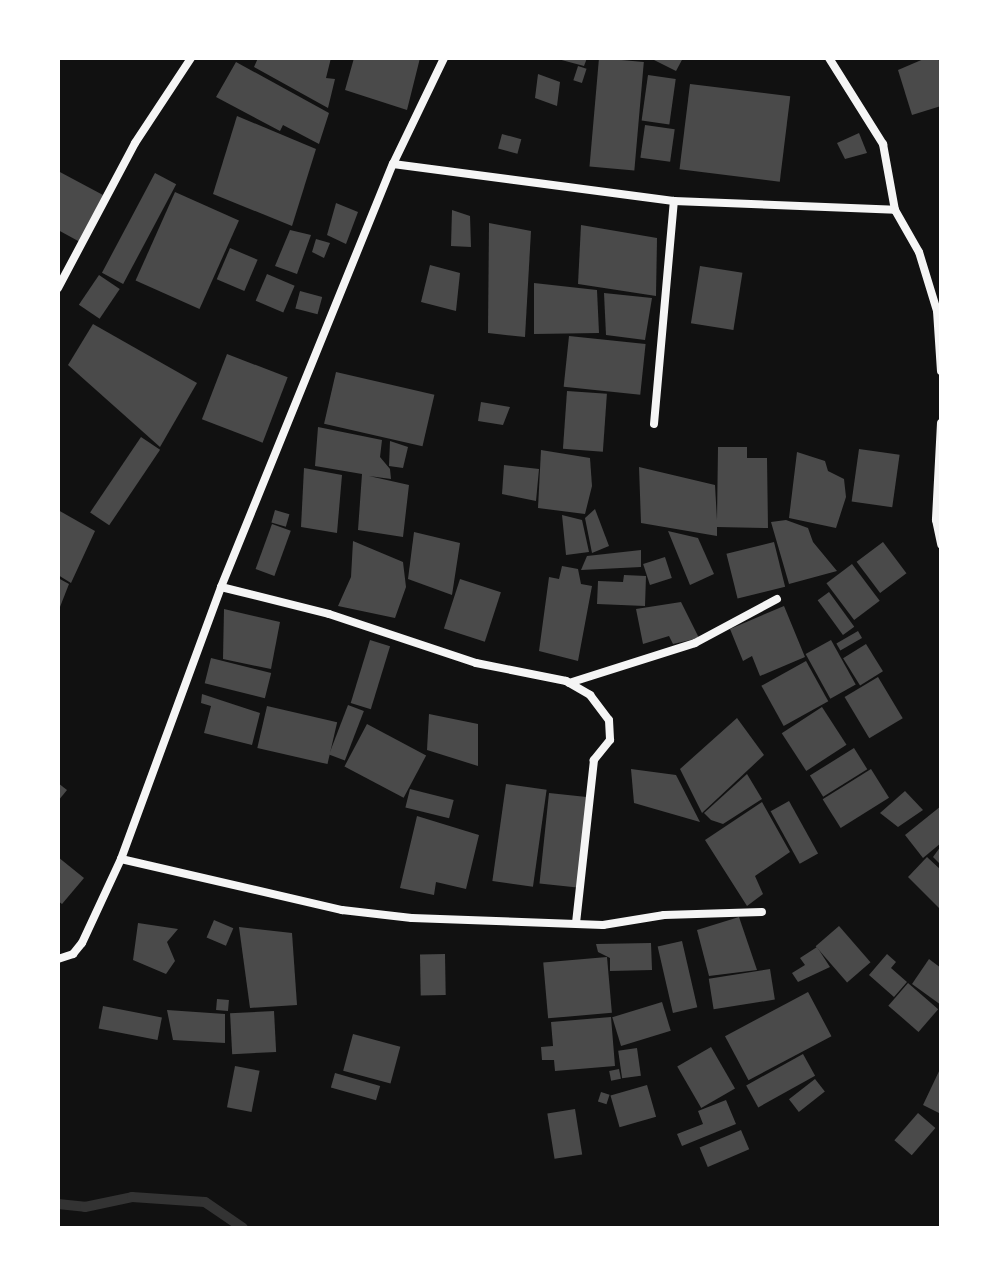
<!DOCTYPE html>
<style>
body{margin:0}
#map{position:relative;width:999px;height:1286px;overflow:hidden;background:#111;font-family:Cabin,sans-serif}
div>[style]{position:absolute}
.stream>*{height:10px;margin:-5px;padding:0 5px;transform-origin:5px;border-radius:5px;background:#333}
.building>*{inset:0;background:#4a4a4a;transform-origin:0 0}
.minor>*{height:8px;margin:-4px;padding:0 4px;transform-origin:4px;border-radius:4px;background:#f5f5f5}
span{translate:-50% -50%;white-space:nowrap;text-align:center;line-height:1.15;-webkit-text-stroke:6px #fff;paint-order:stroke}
.frame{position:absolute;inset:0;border:60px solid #fff;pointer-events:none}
</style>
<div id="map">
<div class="stream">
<i style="left:58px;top:1204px;width:27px;rotate:6deg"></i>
<i style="left:85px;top:1207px;width:48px;rotate:-12deg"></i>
<i style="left:132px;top:1197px;width:73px;rotate:3.9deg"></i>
<i style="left:205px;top:1202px;width:46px;rotate:34.4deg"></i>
</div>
<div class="building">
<i style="clip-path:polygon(258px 58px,331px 58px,326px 78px,335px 79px,328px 108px,254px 67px)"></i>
<i style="clip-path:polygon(354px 58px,420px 58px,407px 110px,345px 90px)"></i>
<i style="clip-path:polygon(554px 58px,587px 58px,584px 66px)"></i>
<i style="left:599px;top:58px;width:45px;height:109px;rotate:5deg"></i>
<i style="clip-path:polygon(650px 58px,683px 58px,676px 71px)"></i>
<i style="clip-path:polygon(926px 58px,938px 58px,941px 66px,941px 106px,912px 115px,898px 70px)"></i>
<i style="clip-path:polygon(236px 62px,329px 113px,319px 144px,283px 125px,280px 131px,216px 97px)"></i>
<i style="left:578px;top:66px;width:9px;height:15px;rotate:18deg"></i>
<i style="clip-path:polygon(538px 74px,560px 82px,557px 106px,535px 98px)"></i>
<i style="left:648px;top:75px;width:28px;height:46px;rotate:8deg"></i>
<i style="left:690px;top:84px;width:101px;height:86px;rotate:7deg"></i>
<i style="clip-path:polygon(237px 116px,316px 149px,292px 226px,213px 194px)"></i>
<i style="left:645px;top:125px;width:30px;height:33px;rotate:8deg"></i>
<i style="clip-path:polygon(859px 133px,867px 153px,845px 159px,837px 143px)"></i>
<i style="left:502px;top:134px;width:20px;height:15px;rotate:15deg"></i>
<i style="clip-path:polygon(58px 171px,103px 195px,80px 242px,58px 230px)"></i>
<i style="left:155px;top:173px;width:24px;height:113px;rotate:28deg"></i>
<i style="left:175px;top:192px;width:70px;height:97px;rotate:24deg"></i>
<i style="clip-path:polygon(336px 203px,358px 212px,346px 244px,327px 235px)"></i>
<i style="clip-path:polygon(452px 210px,470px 216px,471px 247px,451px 246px)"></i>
<i style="clip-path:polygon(489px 223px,531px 231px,525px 337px,488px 333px)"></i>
<i style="clip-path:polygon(581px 225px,657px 238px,656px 296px,578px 284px)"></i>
<i style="clip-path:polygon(290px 230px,311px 235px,297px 274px,275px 266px)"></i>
<i style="clip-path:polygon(316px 239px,330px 243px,324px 258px,312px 252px)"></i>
<i style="left:230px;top:248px;width:30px;height:34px;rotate:23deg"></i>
<i style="clip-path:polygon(430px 265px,460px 273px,456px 311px,421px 302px)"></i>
<i style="left:700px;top:266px;width:43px;height:58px;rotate:9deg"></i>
<i style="left:267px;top:274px;width:30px;height:29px;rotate:23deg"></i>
<i style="left:99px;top:275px;width:25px;height:36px;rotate:34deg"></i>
<i style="clip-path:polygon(534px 283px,597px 290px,599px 333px,534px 334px)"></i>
<i style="left:300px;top:291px;width:23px;height:18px;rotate:15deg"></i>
<i style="clip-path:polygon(604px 293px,652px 298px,645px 340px,606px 335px)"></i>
<i style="clip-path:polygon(93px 324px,197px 383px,160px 447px,68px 365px)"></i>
<i style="left:569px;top:336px;width:77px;height:51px;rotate:6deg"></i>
<i style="left:227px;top:354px;width:65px;height:70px;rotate:21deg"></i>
<i style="left:336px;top:372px;width:101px;height:53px;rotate:13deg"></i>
<i style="left:567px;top:391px;width:40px;height:58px;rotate:4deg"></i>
<i style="clip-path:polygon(481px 402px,510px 407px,503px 425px,478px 421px)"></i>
<i style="clip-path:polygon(318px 427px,382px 440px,380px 457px,390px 469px,391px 479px,369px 476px,409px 485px,403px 537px,358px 530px,362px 474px,315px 466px)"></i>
<i style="left:141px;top:437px;width:23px;height:91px;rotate:34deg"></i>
<i style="clip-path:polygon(390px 441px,408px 447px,403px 468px,389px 466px)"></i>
<i style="clip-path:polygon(718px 447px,747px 447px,747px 458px,767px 458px,768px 528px,717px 527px,717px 536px,641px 523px,639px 467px,715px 485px,717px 520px)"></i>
<i style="left:859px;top:449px;width:41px;height:53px;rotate:8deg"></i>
<i style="clip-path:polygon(541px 450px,590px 458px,592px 486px,585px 514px,538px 508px)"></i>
<i style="clip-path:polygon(797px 452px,825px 461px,828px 471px,844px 479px,846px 497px,836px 528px,789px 518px)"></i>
<i style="clip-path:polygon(504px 465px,539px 469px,536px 501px,502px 494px)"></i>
<i style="clip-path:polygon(304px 468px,342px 475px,337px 533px,301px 527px)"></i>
<i style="clip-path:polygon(595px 509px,609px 546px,592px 553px,585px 518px)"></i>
<i style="clip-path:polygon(58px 510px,95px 531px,71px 583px,58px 575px)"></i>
<i style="left:275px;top:510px;width:15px;height:13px;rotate:16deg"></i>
<i style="clip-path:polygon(562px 515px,582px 520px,589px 552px,566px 555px)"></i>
<i style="clip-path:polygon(786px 520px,808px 528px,813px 542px,837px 571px,789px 584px,771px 522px)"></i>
<i style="left:272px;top:524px;width:20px;height:48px;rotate:20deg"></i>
<i style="clip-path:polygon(668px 531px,698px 538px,714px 574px,690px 585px)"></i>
<i style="clip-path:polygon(414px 532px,460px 543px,452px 595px,408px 579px)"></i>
<i style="clip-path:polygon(353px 541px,403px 562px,406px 587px,395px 618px,338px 606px,351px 577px)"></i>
<i style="left:774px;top:542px;width:46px;height:49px;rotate:76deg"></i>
<i style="left:883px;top:542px;width:39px;height:33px;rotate:53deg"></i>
<i style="clip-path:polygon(641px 550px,641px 567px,581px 570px,587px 556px)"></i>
<i style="left:665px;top:557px;width:22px;height:23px;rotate:72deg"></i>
<i style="left:852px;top:564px;width:46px;height:32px;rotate:53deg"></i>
<i style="clip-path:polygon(562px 566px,578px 569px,581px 584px,592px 586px,578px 661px,539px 651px,549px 577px,559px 579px)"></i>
<i style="clip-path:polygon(624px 575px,646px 576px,645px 606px,597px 604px,598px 581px,623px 582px)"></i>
<i style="clip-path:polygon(58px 578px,69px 584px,58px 612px)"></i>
<i style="left:460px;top:579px;width:43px;height:52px;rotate:18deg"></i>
<i style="left:829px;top:592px;width:43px;height:14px;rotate:54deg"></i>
<i style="clip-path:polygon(681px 602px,699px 638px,673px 644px,669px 636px,643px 644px,636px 609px)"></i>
<i style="clip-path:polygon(784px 606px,805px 657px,760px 676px,752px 656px,743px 661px,730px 629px)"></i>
<i style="clip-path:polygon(224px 609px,280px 622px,271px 669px,223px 659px)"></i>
<i style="left:858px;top:631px;width:8px;height:25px;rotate:60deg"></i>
<i style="left:370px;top:640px;width:21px;height:66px;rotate:17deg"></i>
<i style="left:831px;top:640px;width:51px;height:29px;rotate:61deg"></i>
<i style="left:866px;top:644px;width:32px;height:27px;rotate:58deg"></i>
<i style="left:211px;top:658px;width:62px;height:26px;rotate:14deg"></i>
<i style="left:806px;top:661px;width:46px;height:51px;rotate:61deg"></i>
<i style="left:878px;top:677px;width:48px;height:39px;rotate:59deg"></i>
<i style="clip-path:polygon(202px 694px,260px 713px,252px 745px,204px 733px,211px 706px,201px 703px)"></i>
<i style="left:348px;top:705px;width:17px;height:53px;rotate:21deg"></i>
<i style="left:267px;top:706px;width:72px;height:43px;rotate:13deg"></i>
<i style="left:822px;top:707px;width:45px;height:48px;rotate:57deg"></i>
<i style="clip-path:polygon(429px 714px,478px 724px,478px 766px,427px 750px)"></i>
<i style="clip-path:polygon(737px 718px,764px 755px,702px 813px,680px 769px)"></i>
<i style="left:367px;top:724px;width:67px;height:48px;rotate:28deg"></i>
<i style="left:854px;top:748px;width:25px;height:52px;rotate:58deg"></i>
<i style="clip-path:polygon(631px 769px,676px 775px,700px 822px,634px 803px)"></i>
<i style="left:871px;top:769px;width:34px;height:57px;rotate:58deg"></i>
<i style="clip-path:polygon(747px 774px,762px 799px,723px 824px,711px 820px,704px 813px)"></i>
<i style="clip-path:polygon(58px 783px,67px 790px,58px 801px)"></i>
<i style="left:506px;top:784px;width:41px;height:98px;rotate:8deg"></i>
<i style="left:410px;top:789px;width:45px;height:19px;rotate:14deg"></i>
<i style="clip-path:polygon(905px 791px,923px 810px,898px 827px,880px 813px)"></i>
<i style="left:549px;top:793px;width:38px;height:91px;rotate:6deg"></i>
<i style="left:789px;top:801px;width:60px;height:21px;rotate:61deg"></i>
<i style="clip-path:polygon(762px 802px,790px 852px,755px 876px,763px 894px,747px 906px,705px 840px)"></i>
<i style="clip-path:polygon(941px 806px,941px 843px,923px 858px,905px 835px)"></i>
<i style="clip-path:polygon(417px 816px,479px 835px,466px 889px,436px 882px,434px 895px,400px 888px)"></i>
<i style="clip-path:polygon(941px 846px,941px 865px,933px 857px)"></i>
<i style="clip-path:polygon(58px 857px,84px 878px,62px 904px,58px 901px)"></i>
<i style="clip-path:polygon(927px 857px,941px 870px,941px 910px,908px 877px)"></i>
<i style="clip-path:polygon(739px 917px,757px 970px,709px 976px,697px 930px)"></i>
<i style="left:214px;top:920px;width:21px;height:19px;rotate:23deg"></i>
<i style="clip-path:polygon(138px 923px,178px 929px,167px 942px,175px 961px,166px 974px,133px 960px)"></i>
<i style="left:839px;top:926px;width:48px;height:31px;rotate:49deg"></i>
<i style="clip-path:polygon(239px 927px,292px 933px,297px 1005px,250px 1008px)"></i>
<i style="left:682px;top:941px;width:68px;height:25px;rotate:77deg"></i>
<i style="clip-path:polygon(651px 943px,652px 970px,610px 971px,610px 958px,598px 952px,596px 944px)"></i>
<i style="clip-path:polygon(817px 947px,830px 967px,798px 982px,792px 973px,805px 965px,800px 958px)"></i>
<i style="left:445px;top:954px;width:41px;height:25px;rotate:89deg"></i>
<i style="clip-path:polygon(887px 954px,896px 962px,891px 968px,907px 982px,894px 997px,869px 975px)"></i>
<i style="left:607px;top:957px;width:56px;height:64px;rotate:85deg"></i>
<i style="clip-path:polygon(929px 959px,941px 968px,941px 1005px,912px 984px)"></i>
<i style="left:770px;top:969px;width:31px;height:62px;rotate:81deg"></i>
<i style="left:908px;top:983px;width:40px;height:30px;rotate:41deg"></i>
<i style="left:808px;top:992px;width:50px;height:94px;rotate:62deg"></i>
<i style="left:217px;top:999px;width:12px;height:11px;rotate:5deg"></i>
<i style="left:662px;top:1002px;width:30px;height:52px;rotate:73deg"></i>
<i style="left:103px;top:1006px;width:60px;height:23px;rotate:11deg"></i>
<i style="clip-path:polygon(167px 1010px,225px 1014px,225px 1043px,173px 1040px)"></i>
<i style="left:274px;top:1011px;width:41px;height:44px;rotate:87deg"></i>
<i style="clip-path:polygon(611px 1017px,615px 1066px,555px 1071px,554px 1060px,542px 1060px,541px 1047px,553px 1046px,551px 1022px)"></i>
<i style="left:353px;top:1034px;width:49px;height:38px;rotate:15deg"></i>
<i style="left:711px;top:1047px;width:48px;height:39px;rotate:60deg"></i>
<i style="left:637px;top:1048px;width:28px;height:19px;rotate:82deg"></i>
<i style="left:803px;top:1054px;width:25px;height:65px;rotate:61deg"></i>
<i style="left:235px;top:1066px;width:25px;height:42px;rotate:11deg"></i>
<i style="clip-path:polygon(941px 1067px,941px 1114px,923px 1105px)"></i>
<i style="left:619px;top:1069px;width:10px;height:10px;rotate:79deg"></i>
<i style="left:335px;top:1073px;width:47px;height:15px;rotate:16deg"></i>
<i style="left:815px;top:1079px;width:16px;height:33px;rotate:52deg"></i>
<i style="left:647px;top:1085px;width:33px;height:38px;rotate:74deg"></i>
<i style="left:601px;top:1092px;width:9px;height:10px;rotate:18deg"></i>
<i style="clip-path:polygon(726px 1100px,736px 1124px,682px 1146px,677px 1134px,703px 1124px,698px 1111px)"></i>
<i style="left:575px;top:1109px;width:46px;height:28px;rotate:81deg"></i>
<i style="left:918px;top:1113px;width:23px;height:36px;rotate:41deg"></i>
<i style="left:741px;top:1130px;width:21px;height:45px;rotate:67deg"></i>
</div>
<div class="minor">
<i style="left:829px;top:58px;width:102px;rotate:57.9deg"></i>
<i style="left:883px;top:144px;width:67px;rotate:79.7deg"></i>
<i style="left:895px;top:210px;width:48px;rotate:60.3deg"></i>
<i style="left:919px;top:252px;width:62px;rotate:73deg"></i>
<i style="left:937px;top:311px;width:60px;rotate:86.2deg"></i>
<i style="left:393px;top:164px;width:283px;rotate:7.5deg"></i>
<i style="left:674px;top:201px;width:221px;rotate:2.3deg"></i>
<i style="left:58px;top:288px;width:164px;rotate:-62deg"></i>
<i style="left:135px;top:143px;width:102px;rotate:-56.6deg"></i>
<i style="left:941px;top:423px;width:97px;rotate:93deg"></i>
<i style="left:936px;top:520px;width:25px;rotate:78deg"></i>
<i style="left:654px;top:424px;width:224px;rotate:-84.9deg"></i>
<i style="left:221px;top:587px;width:111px;rotate:14deg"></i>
<i style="left:329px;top:614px;width:155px;rotate:18.4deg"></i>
<i style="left:476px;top:663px;width:92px;rotate:11.3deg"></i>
<i style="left:566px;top:681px;width:28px;rotate:30deg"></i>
<i style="left:590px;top:695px;width:31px;rotate:53deg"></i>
<i style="left:609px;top:720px;width:20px;rotate:87deg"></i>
<i style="left:610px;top:740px;width:26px;rotate:129deg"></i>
<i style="left:594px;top:760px;width:164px;rotate:96.3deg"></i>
<i style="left:569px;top:683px;width:132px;rotate:-17.6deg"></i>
<i style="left:695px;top:643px;width:93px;rotate:-28.2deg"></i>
<i style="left:121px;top:859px;width:227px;rotate:13deg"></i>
<i style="left:342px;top:910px;width:70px;rotate:6.5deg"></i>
<i style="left:412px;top:918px;width:191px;rotate:2.1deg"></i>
<i style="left:603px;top:925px;width:62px;rotate:-9.3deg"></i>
<i style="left:664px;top:915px;width:98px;rotate:-1.8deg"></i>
<i style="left:58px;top:959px;width:16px;rotate:-18deg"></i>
<i style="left:73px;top:954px;width:14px;rotate:-51deg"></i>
<i style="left:82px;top:943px;width:93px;rotate:-65.1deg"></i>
<i style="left:121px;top:859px;width:290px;rotate:-69.8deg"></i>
<i style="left:221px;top:587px;width:457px;rotate:-67.9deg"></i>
<i style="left:393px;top:164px;width:118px;rotate:-64.3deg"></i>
</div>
<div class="frame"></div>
</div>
